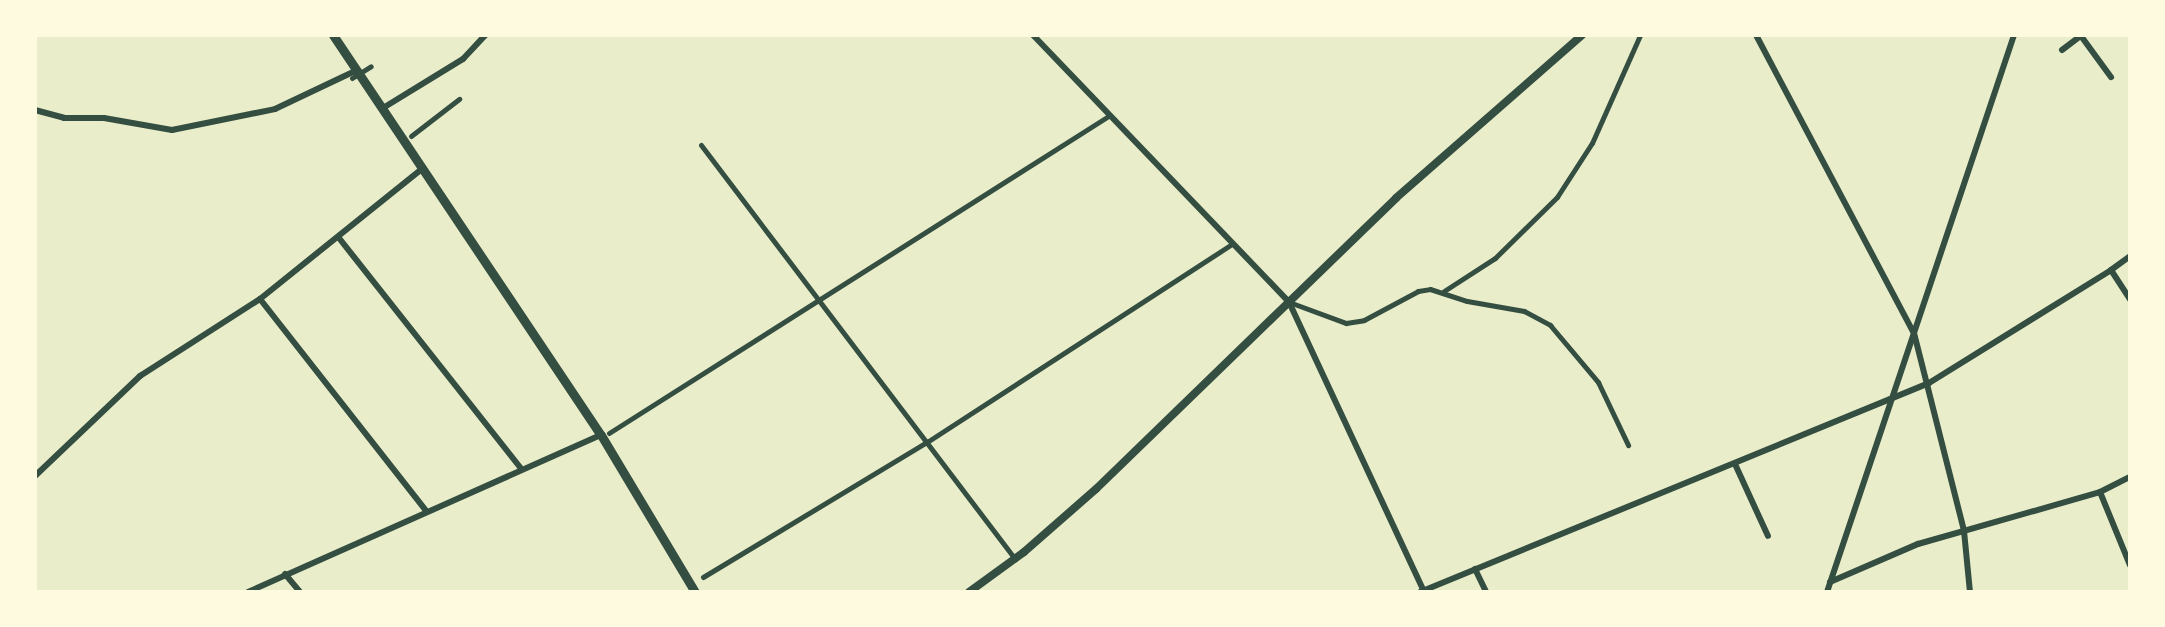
<!DOCTYPE html>
<style>
body{margin:0}
#map{position:relative;width:2165px;height:627px;overflow:hidden;background:#e9edc9;font-family:Literata,serif}
div>[style]{position:absolute}
.pedestrian>*{height:5px;margin:-2.5px;padding:0 2.5px;transform-origin:2.5px;border-radius:2.5px;background:#344e41}
.minor>*{height:6px;margin:-3px;padding:0 3px;transform-origin:3px;border-radius:3px;background:#344e41}
.tertiary>*{height:8px;margin:-4px;padding:0 4px;transform-origin:4px;border-radius:4px;background:#344e41}
.secondary>*{height:9px;margin:-4.5px;padding:0 4.5px;transform-origin:4.5px;border-radius:4.5px;background:#344e41}
span{translate:-50% -50%;white-space:nowrap;text-align:center;line-height:1.15;-webkit-text-stroke:5px #fefae0;paint-order:stroke}
.frame{position:absolute;inset:0;border:37px solid #fefae0;pointer-events:none}
</style>
<div id="map">
<div class="pedestrian">
<i style="left:352px;top:78px;width:22px;rotate:-32deg"></i>
<i style="left:411px;top:136px;width:61px;rotate:-37.6deg"></i>
<i style="left:701px;top:145px;width:520px;rotate:52.82deg"></i>
<i style="left:1444px;top:291px;width:61px;rotate:-32.9deg"></i>
<i style="left:1495px;top:258px;width:87px;rotate:-44.5deg"></i>
<i style="left:1557px;top:197px;width:64px;rotate:-57.1deg"></i>
<i style="left:1592px;top:143px;width:118px;rotate:-66deg"></i>
<i style="left:1289px;top:302px;width:61px;rotate:20.2deg"></i>
<i style="left:1346px;top:323px;width:18px;rotate:-9deg"></i>
<i style="left:1364px;top:320px;width:61px;rotate:-28.2deg"></i>
<i style="left:1418px;top:291px;width:12px;rotate:-9deg"></i>
<i style="left:1430px;top:289px;width:39px;rotate:18deg"></i>
<i style="left:1467px;top:301px;width:58px;rotate:10deg"></i>
<i style="left:1524px;top:311px;width:30px;rotate:28deg"></i>
<i style="left:1550px;top:325px;width:75px;rotate:49.9deg"></i>
<i style="left:1598px;top:382px;width:70px;rotate:64.5deg"></i>
<i style="left:609px;top:433px;width:593px;rotate:-32.4deg"></i>
<i style="left:703px;top:577px;width:262px;rotate:-31.1deg"></i>
<i style="left:927px;top:442px;width:364px;rotate:-33deg"></i>
</div>
<div class="minor">
<i style="left:1033px;top:35px;width:370px;rotate:46.2deg"></i>
<i style="left:1289px;top:302px;width:320px;rotate:65deg"></i>
<i style="left:1756px;top:35px;width:337px;rotate:62.1deg"></i>
<i style="left:1914px;top:333px;width:204px;rotate:75.8deg"></i>
<i style="left:1964px;top:531px;width:61px;rotate:84.4deg"></i>
<i style="left:2081px;top:36px;width:51px;rotate:53.8deg"></i>
<i style="left:2062px;top:50px;width:25px;rotate:-37deg"></i>
<i style="left:383px;top:108px;width:94px;rotate:-31.5deg"></i>
<i style="left:463px;top:59px;width:33px;rotate:-47deg"></i>
<i style="left:35px;top:110px;width:30px;rotate:15deg"></i>
<i style="left:64px;top:118px;width:40px"></i>
<i style="left:104px;top:118px;width:69px;rotate:10deg"></i>
<i style="left:172px;top:130px;width:105px;rotate:-11.5deg"></i>
<i style="left:275px;top:109px;width:91px;rotate:-25.4deg"></i>
<i style="left:339px;top:238px;width:295px;rotate:51.7deg"></i>
<i style="left:2111px;top:270px;width:24px;rotate:-36deg"></i>
<i style="left:260px;top:299px;width:269px;rotate:51.9deg"></i>
<i style="left:1735px;top:464px;width:79px;rotate:65.4deg"></i>
<i style="left:35px;top:476px;width:145px;rotate:-43.6deg"></i>
<i style="left:140px;top:376px;width:143px;rotate:-32.7deg"></i>
<i style="left:260px;top:299px;width:209px;rotate:-38.8deg"></i>
<i style="left:2100px;top:492px;width:79px;rotate:67.7deg"></i>
<i style="left:1475px;top:569px;width:25px;rotate:64deg"></i>
<i style="left:285px;top:574px;width:23px;rotate:50deg"></i>
<i style="left:1830px;top:582px;width:96px;rotate:-23.4deg"></i>
<i style="left:1918px;top:544px;width:189px;rotate:-15.9deg"></i>
<i style="left:2100px;top:492px;width:34px;rotate:-27deg"></i>
<i style="left:248px;top:592px;width:386px;rotate:-24deg"></i>
<i style="left:1420px;top:592px;width:550px;rotate:-22.32deg"></i>
<i style="left:1929px;top:383px;width:214px;rotate:-31.8deg"></i>
<i style="left:2111px;top:270px;width:35px;rotate:57deg"></i>
<i style="left:1827px;top:592px;width:588px;rotate:-71.44deg"></i>
</div>
<div class="tertiary">
<i style="left:969px;top:592px;width:68px;rotate:-36deg"></i>
<i style="left:1024px;top:552px;width:96px;rotate:-41.2deg"></i>
<i style="left:1096px;top:489px;width:418px;rotate:-44.1deg"></i>
<i style="left:1396px;top:198px;width:247px;rotate:-41.2deg"></i>
</div>
<div class="secondary">
<i style="left:333px;top:35px;width:481px;rotate:56.2deg"></i>
<i style="left:601px;top:435px;width:183px;rotate:59.1deg"></i>
</div>
<div class="frame"></div>
</div>
